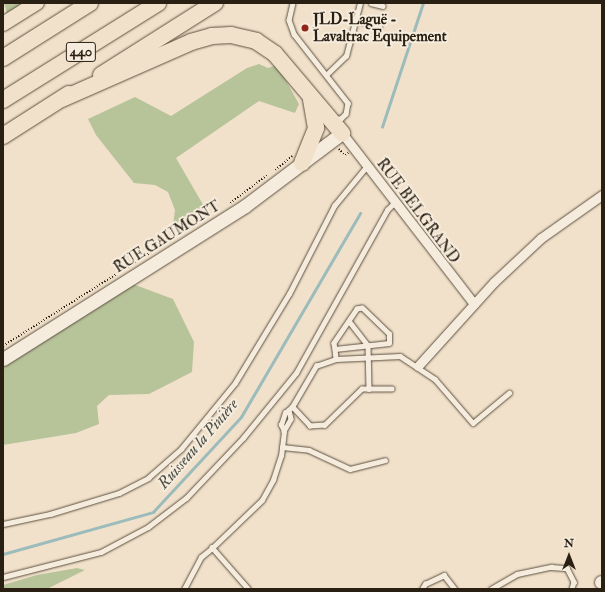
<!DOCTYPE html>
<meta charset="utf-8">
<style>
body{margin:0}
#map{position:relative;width:605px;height:592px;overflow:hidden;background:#f1e1ca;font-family:"IM FELL Double Pica",serif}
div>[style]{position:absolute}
.green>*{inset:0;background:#b7c399}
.stream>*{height:2.5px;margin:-1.25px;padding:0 1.25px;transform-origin:1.25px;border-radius:1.25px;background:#9cbcbc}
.path>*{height:1.5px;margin-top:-0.75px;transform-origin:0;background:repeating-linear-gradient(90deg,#2a1f13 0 1px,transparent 0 3px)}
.roads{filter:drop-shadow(0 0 1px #5c5041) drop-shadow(0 0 1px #5c5041)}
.lane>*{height:4.5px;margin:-2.25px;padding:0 2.25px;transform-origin:2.25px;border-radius:2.25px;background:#f6ecdd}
.street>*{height:9px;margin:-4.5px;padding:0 4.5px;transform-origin:4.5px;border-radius:4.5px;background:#f6ecdd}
.secondary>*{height:13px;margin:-6.5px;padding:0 6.5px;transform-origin:6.5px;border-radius:6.5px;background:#f6ecdd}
.primary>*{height:14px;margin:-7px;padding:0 7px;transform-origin:7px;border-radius:7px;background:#f1e1ca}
.highway>*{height:16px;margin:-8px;padding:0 8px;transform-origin:8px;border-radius:8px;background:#f1e1ca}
.dots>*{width:11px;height:11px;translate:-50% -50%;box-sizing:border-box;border:2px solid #f6ecdd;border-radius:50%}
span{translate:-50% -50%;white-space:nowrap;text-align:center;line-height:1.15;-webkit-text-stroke:4px #f6ecdd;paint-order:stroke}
.shield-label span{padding:1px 3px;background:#f6ecdd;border:1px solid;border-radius:3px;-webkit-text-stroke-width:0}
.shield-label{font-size:14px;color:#2a1f13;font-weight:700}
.poi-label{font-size:15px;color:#2a1f13;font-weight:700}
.left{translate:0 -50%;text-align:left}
.street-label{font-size:15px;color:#2a1f13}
.water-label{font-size:16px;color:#4c4e46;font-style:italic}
.frame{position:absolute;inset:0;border:4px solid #2a1f13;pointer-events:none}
.north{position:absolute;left:549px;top:536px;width:40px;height:40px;-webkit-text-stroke:3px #f6ecdd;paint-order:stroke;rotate:0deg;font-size:11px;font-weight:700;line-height:16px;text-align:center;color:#2a1f13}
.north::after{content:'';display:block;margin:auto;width:14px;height:18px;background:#2a1f13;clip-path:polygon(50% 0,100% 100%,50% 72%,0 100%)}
</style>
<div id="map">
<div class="green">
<i style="clip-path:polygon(4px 3px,20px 3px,20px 5px,7px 13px)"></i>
<i style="clip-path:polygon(259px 64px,268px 68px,277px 65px,299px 104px,295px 113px,259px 101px,176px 158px,205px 208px,173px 225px,175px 210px,168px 192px,155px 185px,134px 183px,96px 135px,88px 119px,135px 97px,171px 116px,247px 68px)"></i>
<i style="clip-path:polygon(130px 283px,173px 299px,194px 342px,192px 372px,149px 394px,109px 395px,97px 406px,99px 424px,76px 433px,3px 445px,3px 367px)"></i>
<i style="clip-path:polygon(77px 568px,85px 570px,47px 589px,3px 589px,3px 585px,37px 575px)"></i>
</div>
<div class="stream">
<i style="left:382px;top:127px;width:131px;rotate:-71.7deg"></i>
<i style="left:3px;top:554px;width:156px;rotate:-15.6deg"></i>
<i style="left:153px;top:512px;width:129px;rotate:-47.2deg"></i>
<i style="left:241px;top:417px;width:236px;rotate:-59.7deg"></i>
</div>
<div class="path">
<i style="left:339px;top:149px;width:8px;rotate:45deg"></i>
<i style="left:345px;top:155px;width:4px;rotate:-34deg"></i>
<i style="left:275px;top:170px;width:22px;rotate:-39deg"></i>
<i style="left:230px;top:203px;width:46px;rotate:-37.1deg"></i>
<i style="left:3px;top:346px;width:185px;rotate:-32.4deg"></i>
</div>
<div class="roads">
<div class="lane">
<i style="left:293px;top:3px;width:17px;rotate:103deg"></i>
<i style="left:289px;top:20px;width:15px;rotate:70deg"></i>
<i style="left:294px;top:34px;width:88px;rotate:52deg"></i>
<i style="left:348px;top:103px;width:11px;rotate:100deg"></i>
<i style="left:346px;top:114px;width:7px;rotate:135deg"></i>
<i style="left:341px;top:119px;width:6px;rotate:180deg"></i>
<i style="left:371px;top:3px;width:12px;rotate:14deg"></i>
<i style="left:356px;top:20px;width:24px;rotate:15deg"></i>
<i style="left:326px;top:75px;width:28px;rotate:-44deg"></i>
<i style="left:346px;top:56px;width:55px;rotate:-75.2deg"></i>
<i style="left:349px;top:321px;width:31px;rotate:52deg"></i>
<i style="left:368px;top:345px;width:44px;rotate:88.7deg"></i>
<i style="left:335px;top:349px;width:54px;rotate:-6.3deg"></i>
<i style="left:389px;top:343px;width:9px;rotate:-90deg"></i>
<i style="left:389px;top:334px;width:37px;rotate:-136deg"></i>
<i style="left:362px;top:308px;width:5px;rotate:169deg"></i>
<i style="left:357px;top:309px;width:41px;rotate:124.1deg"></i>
<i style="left:334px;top:343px;width:6px;rotate:81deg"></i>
<i style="left:335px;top:349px;width:10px;rotate:84deg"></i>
<i style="left:392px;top:389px;width:30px;rotate:180deg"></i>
<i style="left:362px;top:389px;width:52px;rotate:135.8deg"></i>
<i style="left:325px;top:425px;width:15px;rotate:176deg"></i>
<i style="left:310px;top:426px;width:26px;rotate:-133deg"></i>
<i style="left:292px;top:407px;width:48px;rotate:-59.7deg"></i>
<i style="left:316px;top:366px;width:21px;rotate:-19deg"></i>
<i style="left:336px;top:359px;width:64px;rotate:-2.7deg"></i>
<i style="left:400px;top:356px;width:42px;rotate:33.3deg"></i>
<i style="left:435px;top:379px;width:58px;rotate:49.2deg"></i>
<i style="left:473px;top:423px;width:47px;rotate:-39.8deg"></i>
<i style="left:289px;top:410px;width:9px;rotate:77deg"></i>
<i style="left:291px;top:419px;width:14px;rotate:120deg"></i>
<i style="left:284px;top:431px;width:7px;rotate:-117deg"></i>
<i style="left:281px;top:425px;width:13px;rotate:-72deg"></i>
<i style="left:285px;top:413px;width:9px;rotate:-41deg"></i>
<i style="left:282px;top:447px;width:27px;rotate:6deg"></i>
<i style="left:309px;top:450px;width:45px;rotate:24.9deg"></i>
<i style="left:350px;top:469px;width:36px;rotate:-14deg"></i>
<i style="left:3px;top:524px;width:48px;rotate:-12deg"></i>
<i style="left:50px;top:514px;width:72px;rotate:-16.9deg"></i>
<i style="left:119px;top:493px;width:33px;rotate:-27deg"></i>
<i style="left:148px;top:478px;width:44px;rotate:-41.3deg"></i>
<i style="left:181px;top:449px;width:85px;rotate:-50.7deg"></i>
<i style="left:235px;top:383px;width:104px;rotate:-58.8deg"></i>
<i style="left:289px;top:294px;width:99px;rotate:-62.9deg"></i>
<i style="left:334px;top:206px;width:52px;rotate:-50.5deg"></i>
<i style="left:3px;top:577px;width:101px;rotate:-14.3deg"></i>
<i style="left:101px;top:552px;width:53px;rotate:-28deg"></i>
<i style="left:148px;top:527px;width:48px;rotate:-37.3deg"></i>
<i style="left:186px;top:498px;width:83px;rotate:-46.5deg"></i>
<i style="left:243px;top:438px;width:84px;rotate:-50.8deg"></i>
<i style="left:296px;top:373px;width:187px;rotate:-60.8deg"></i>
<i style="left:387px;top:210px;width:10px;rotate:-45deg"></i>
<i style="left:184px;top:589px;width:36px;rotate:-62deg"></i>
<i style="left:201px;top:557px;width:14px;rotate:-39deg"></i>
<i style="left:248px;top:589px;width:55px;rotate:-131.3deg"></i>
<i style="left:212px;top:548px;width:69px;rotate:-43.8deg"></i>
<i style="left:262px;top:500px;width:23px;rotate:-61deg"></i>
<i style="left:273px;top:480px;width:25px;rotate:-72deg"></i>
<i style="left:281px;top:456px;width:25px;rotate:-83deg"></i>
<i style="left:422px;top:589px;width:6px;rotate:-59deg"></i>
<i style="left:425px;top:584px;width:21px;rotate:-25deg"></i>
<i style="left:444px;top:575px;width:18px;rotate:52deg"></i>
<i style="left:491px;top:589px;width:30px;rotate:-30deg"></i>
<i style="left:517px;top:574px;width:35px;rotate:-12deg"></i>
<i style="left:551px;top:567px;width:16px;rotate:4deg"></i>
<i style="left:567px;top:568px;width:16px;rotate:63deg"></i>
<i style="left:574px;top:582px;width:7px;rotate:106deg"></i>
</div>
<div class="street">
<i style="left:342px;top:133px;width:216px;rotate:52.3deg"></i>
<i style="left:418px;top:366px;width:113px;rotate:-47.9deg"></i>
<i style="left:494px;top:282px;width:64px;rotate:-43.1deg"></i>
<i style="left:541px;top:238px;width:75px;rotate:-35.2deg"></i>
</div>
<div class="secondary">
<i style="left:3px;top:359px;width:286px;rotate:-32.3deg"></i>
<i style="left:245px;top:206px;width:121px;rotate:-37deg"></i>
<i style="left:601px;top:582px;width:1px"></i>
</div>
<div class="primary">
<i style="left:3px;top:24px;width:40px;rotate:-32deg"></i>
</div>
<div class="highway">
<i style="left:3px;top:58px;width:103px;rotate:-32.3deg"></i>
<i style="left:101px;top:75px;width:135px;rotate:-32.3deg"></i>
<i style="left:62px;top:99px;width:141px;rotate:-23.8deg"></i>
<i style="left:191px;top:42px;width:22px;rotate:-16deg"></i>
<i style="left:212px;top:36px;width:19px;rotate:-3deg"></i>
<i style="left:231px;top:35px;width:26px;rotate:13deg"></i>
<i style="left:256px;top:41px;width:23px;rotate:34deg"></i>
<i style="left:275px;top:54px;width:104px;rotate:49.7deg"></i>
<i style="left:3px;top:100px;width:183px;rotate:-32deg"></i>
<i style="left:3px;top:136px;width:78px;rotate:-32.5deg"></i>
<i style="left:302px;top:163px;width:38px;rotate:-68deg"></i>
<i style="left:316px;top:128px;width:29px;rotate:-100deg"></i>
</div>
</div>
<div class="dots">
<i style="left:305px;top:28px;background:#8f2418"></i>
</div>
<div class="shield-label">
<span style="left:81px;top:52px">440</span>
</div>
<div class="poi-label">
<span class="left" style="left:313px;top:28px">JLD-Laguë -<br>Lavaltrac Equipement</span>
</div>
<div class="street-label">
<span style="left:418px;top:211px;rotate:53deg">RUE BELGRAND</span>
<span style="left:167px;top:237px;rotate:-32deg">RUE GAUMONT</span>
</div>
<div class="water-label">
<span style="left:198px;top:444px;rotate:-49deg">Ruisseau la Pinière</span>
</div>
<div class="frame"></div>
<div class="north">N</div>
</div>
